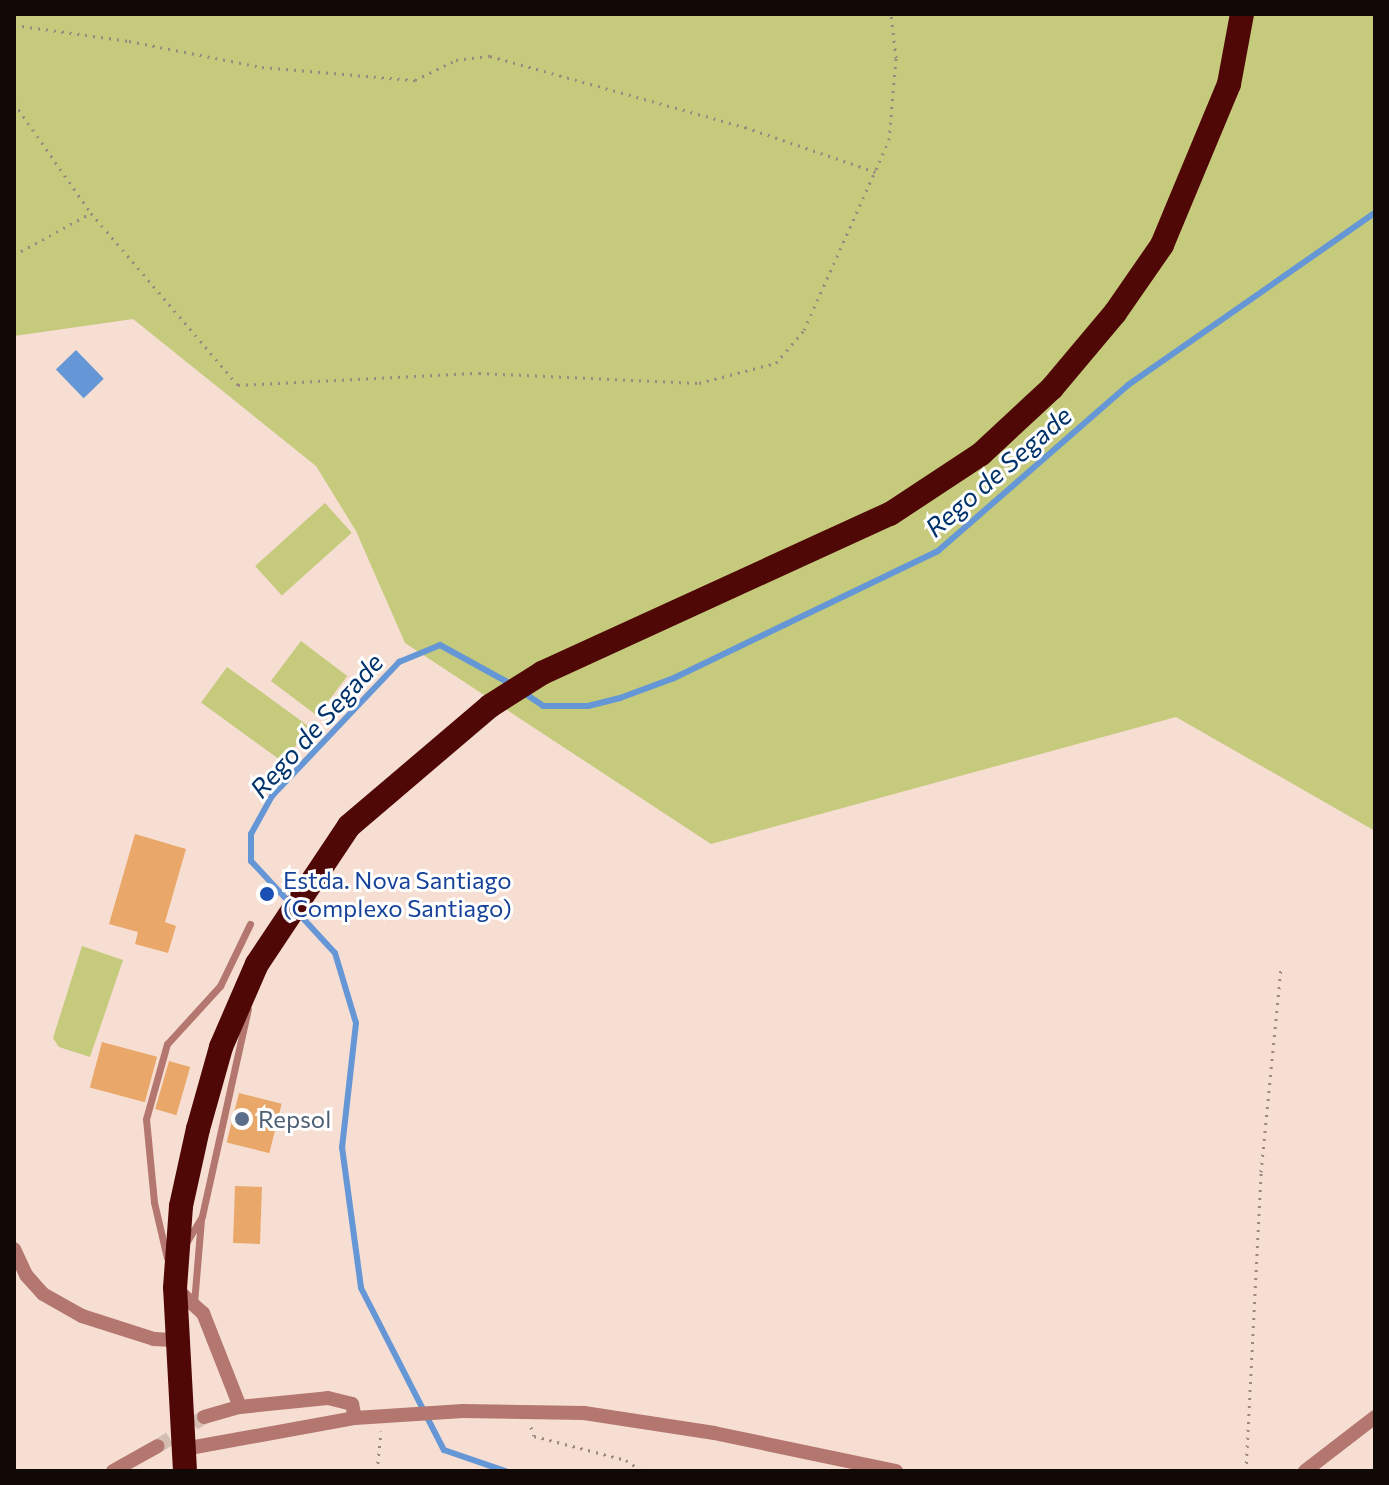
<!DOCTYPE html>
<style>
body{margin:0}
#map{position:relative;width:1389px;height:1485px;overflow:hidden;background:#f7ded2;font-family:Commissioner,sans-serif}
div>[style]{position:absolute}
.green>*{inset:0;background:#c5ca7d;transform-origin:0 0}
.water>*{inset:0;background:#6596d6;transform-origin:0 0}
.stream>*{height:6px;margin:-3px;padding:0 3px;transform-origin:3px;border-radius:3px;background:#6596d6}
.building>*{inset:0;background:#e9a869;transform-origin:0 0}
.street-tunnel>*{height:14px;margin-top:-7px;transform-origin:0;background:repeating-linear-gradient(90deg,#d4beb3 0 14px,transparent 0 21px)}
.path>*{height:3px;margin-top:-1.5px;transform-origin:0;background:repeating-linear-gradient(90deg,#9b8980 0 2px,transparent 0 8px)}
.lane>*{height:7px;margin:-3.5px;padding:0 3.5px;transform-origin:3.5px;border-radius:3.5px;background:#b3776f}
.street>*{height:14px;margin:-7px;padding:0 7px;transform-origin:7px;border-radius:7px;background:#b3776f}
.highway>*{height:24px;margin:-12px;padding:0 12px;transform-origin:12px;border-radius:12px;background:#4f0806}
.dots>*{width:22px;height:22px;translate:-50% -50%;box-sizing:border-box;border:4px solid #fff;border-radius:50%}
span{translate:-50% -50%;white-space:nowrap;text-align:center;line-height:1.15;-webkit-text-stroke:6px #fff;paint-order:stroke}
.transit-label{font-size:24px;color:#164399}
.left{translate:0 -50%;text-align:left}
.service-label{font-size:24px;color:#4e5e75}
.water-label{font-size:26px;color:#00326b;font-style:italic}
.frame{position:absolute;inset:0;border:16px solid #110906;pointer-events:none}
</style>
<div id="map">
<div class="green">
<i style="clip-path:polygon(14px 14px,1375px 14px,1375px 831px,1176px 717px,711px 844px,405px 643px,356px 531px,316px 466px,133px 319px,14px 336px)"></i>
<i style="left:325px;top:503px;width:40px;height:94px;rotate:48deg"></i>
<i style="left:301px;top:641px;width:58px;height:50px;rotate:37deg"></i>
<i style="left:227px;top:667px;width:102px;height:44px;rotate:36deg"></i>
<i style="clip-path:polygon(82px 946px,123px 960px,90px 1057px,59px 1047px,53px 1038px)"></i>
</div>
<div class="water">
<i style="left:76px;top:350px;width:40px;height:28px;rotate:46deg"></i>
</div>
<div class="stream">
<i style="left:524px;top:693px;width:23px;rotate:34deg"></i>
<i style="left:543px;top:706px;width:45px"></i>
<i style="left:588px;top:706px;width:33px;rotate:-14deg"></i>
<i style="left:620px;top:698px;width:58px;rotate:-20.3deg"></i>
<i style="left:674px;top:678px;width:293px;rotate:-25.7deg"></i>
<i style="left:938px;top:551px;width:252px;rotate:-41.1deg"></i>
<i style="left:1128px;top:385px;width:301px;rotate:-34.9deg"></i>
<i style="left:289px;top:902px;width:56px;rotate:-132.8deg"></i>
<i style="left:251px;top:861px;width:27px;rotate:-90deg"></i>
<i style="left:251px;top:834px;width:43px;rotate:-61.1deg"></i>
<i style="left:272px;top:796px;width:185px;rotate:-46.5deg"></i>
<i style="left:399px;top:662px;width:44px;rotate:-22.5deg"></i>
<i style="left:440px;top:645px;width:81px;rotate:28.8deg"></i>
<i style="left:299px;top:914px;width:53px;rotate:47.3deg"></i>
<i style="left:335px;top:953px;width:73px;rotate:73.3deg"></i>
<i style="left:356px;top:1023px;width:125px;rotate:96.4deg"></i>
<i style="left:342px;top:1147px;width:142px;rotate:82.3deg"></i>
<i style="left:361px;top:1288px;width:182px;rotate:62.9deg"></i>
<i style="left:444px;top:1450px;width:65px;rotate:19deg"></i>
</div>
<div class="building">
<i style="clip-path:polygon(135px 834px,186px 849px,165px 922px,176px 926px,168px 953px,135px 944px,138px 932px,109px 924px)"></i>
<i style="left:102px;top:1042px;width:57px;height:47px;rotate:15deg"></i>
<i style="left:169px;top:1061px;width:22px;height:50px;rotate:16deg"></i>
<i style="left:239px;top:1093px;width:44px;height:51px;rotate:14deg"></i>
<i style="left:235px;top:1186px;width:27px;height:57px;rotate:2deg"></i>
</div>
<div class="street-tunnel">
<i style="left:158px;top:1446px;width:54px;rotate:-32.2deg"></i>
</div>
<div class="path">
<i style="left:14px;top:25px;width:116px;rotate:7.9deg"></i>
<i style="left:129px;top:41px;width:136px;rotate:11.1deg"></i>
<i style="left:262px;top:67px;width:154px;rotate:4.9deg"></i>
<i style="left:415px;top:80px;width:46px;rotate:-26deg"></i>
<i style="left:456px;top:60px;width:34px;rotate:-7deg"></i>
<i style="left:490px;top:56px;width:265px;rotate:15.6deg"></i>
<i style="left:745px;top:127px;width:139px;rotate:19deg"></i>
<i style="left:14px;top:103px;width:134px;rotate:55deg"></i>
<i style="left:91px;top:213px;width:226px;rotate:49.5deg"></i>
<i style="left:238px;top:385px;width:241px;rotate:-2.9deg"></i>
<i style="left:479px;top:373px;width:220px;rotate:2.6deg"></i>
<i style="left:699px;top:383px;width:80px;rotate:-14.6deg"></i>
<i style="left:776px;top:363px;width:43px;rotate:-49.7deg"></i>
<i style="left:804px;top:330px;width:208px;rotate:-65.9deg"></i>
<i style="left:889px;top:140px;width:82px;rotate:-85.1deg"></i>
<i style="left:896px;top:58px;width:44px;rotate:-96.5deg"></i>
<i style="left:14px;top:255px;width:88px;rotate:-28.6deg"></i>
<i style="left:531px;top:1427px;width:9px;rotate:72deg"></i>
<i style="left:534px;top:1436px;width:95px;rotate:14.6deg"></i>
<i style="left:626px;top:1460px;width:19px;rotate:35deg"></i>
<i style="left:377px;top:1471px;width:40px;rotate:-84.3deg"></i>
<i style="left:1246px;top:1471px;width:299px;rotate:-87.1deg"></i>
<i style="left:1261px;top:1172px;width:206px;rotate:-84.4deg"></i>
</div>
<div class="lane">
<i style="left:186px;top:1243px;width:31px;rotate:-59deg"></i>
<i style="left:202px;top:1216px;width:212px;rotate:-77.5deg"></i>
<i style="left:167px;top:1258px;width:57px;rotate:-103.1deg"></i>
<i style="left:154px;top:1202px;width:83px;rotate:-95.5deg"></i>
<i style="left:146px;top:1119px;width:78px;rotate:-74.4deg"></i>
<i style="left:167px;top:1044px;width:79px;rotate:-47.6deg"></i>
<i style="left:220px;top:986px;width:69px;rotate:-64.2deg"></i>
<i style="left:194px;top:1303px;width:84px;rotate:-85.2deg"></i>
</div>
<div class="street">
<i style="left:14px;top:1249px;width:29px;rotate:65deg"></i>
<i style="left:26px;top:1275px;width:25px;rotate:48deg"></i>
<i style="left:43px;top:1294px;width:45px;rotate:29.4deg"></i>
<i style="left:82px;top:1316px;width:76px;rotate:17.7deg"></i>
<i style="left:154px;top:1339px;width:22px;rotate:3deg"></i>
<i style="left:175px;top:1288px;width:38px;rotate:42deg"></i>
<i style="left:203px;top:1313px;width:101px;rotate:68.5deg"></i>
<i style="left:204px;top:1417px;width:37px;rotate:-16deg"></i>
<i style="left:240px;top:1407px;width:88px;rotate:-5.8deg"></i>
<i style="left:328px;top:1398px;width:25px;rotate:14deg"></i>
<i style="left:352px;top:1404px;width:14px;rotate:78deg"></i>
<i style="left:184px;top:1449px;width:174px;rotate:-10.3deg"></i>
<i style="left:355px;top:1418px;width:108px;rotate:-3.7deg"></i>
<i style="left:463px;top:1411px;width:121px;rotate:0.9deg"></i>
<i style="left:584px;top:1413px;width:132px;rotate:8.7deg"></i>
<i style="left:714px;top:1433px;width:186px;rotate:11.8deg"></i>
<i style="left:113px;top:1471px;width:51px;rotate:-29.1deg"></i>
<i style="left:1305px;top:1471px;width:88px;rotate:-37.6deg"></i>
</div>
<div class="highway">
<i style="left:185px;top:1471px;width:183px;rotate:-93.1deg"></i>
<i style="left:175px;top:1288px;width:82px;rotate:-85.8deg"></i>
<i style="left:181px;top:1206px;width:79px;rotate:-77.6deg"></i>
<i style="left:198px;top:1129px;width:85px;rotate:-74.3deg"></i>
<i style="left:221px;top:1047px;width:90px;rotate:-66.6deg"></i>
<i style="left:257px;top:964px;width:166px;rotate:-56.3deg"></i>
<i style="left:349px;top:826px;width:185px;rotate:-40.4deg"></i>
<i style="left:490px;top:706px;width:62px;rotate:-32.4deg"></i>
<i style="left:542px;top:673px;width:383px;rotate:-24.6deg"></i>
<i style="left:890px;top:514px;width:109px;rotate:-33.4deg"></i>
<i style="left:981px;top:454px;width:97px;rotate:-42.9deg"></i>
<i style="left:1052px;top:388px;width:98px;rotate:-50deg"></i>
<i style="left:1115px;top:313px;width:83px;rotate:-55.3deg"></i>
<i style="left:1162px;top:245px;width:174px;rotate:-67.4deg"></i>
<i style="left:1229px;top:84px;width:71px;rotate:-79.5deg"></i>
</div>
<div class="dots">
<i style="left:267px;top:894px;background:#1a4fb4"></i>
<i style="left:242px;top:1119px;background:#5c6f8a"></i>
</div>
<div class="transit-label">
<span class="left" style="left:283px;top:894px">Estda. Nova Santiago<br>(Complexo Santiago)</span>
</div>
<div class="service-label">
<span class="left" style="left:258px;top:1119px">Repsol</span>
</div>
<div class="water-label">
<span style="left:998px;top:471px;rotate:-41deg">Rego de Segade</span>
<span style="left:316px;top:725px;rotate:-48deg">Rego de Segade</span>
</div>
<div class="frame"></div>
</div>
